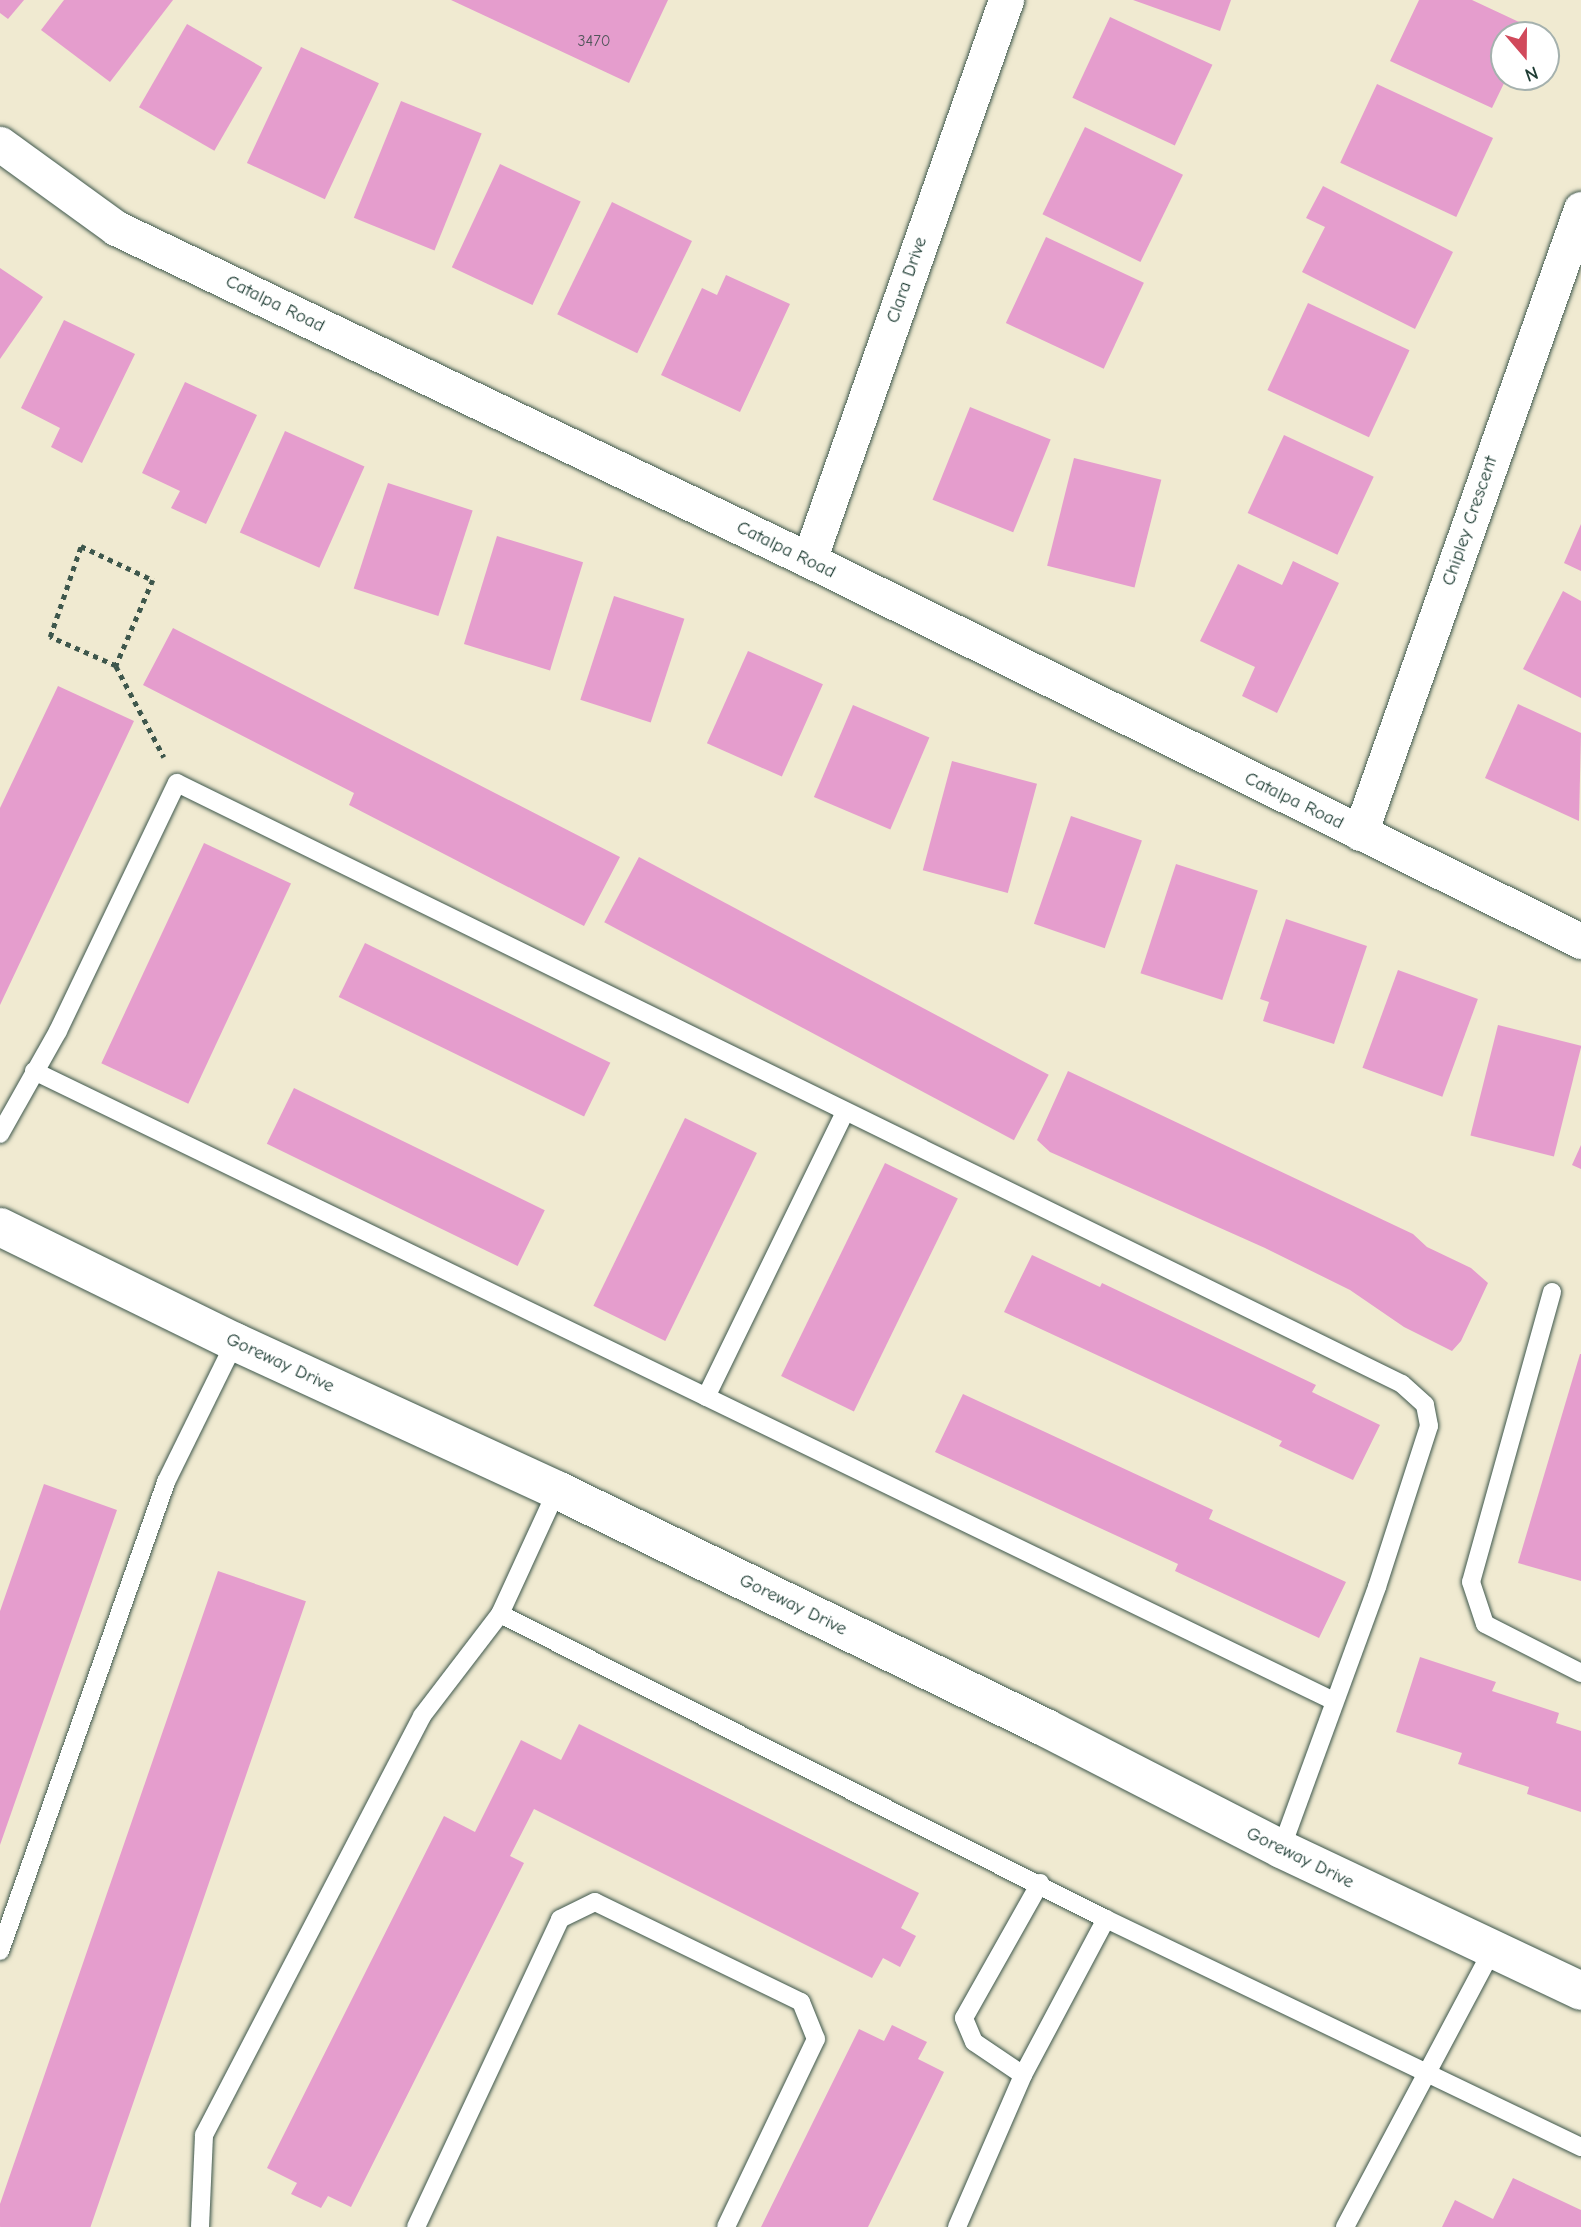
<!DOCTYPE html>
<style>
body{margin:0}
#map{position:relative;width:1581px;height:2227px;overflow:hidden;background:#f0ead1;font-family:"Comic Neue",sans-serif}
div>[style]{position:absolute}
.building>*{inset:0;background:#e59dcd;transform-origin:0 0}
.path>*{height:4.5px;margin-top:-2.25px;transform-origin:0;background:repeating-linear-gradient(90deg,#3e574c 0 5px,transparent 0 10px)}
.roads{filter:drop-shadow(0 0 2px #3e574c) drop-shadow(0 0 2px #3e574c)}
.service>*{height:18px;margin:-9px;padding:0 9px;transform-origin:9px;border-radius:9px;background:#fff}
.minor>*{height:35px;margin:-17.5px;padding:0 17.5px;transform-origin:17.5px;border-radius:17.5px;background:#fff}
.secondary>*{height:38px;margin:-19px;padding:0 19px;transform-origin:19px;border-radius:19px;background:#fff}
span{translate:-50% -50%;white-space:nowrap;text-align:center;line-height:1.15;-webkit-text-stroke:5px #fff;paint-order:stroke}
.number-label{font-size:16px;color:#50555a}
.number-label span{-webkit-text-stroke-width:0}
.street-label{font-size:19px;color:#1f3d34}
.north{position:absolute;left:1490px;top:21px;width:70px;height:70px;box-sizing:border-box;background:#fff;border:2px solid #a5b1ae;border-radius:50%;rotate:160deg;font-size:19px;font-weight:700;line-height:28px;text-align:center;color:#1f3d34}
.north::after{content:'';display:block;margin:auto;width:24px;height:32px;background:#d1495b;clip-path:polygon(50% 0,100% 100%,50% 72%,0 100%)}
</style>
<div id="map">
<div class="building">
<i style="clip-path:polygon(0 0,24px 0,8px 19px,0 13px)"></i>
<i style="clip-path:polygon(64px 0,173px 0,110px 82px,41px 30px)"></i>
<i style="clip-path:polygon(451px 0,668px 0,629px 83px)"></i>
<i style="clip-path:polygon(1133px 0,1231px 0,1220px 31px)"></i>
<i style="clip-path:polygon(1419px 0,1472px 0,1530px 27px,1527px 35px,1504px 35px,1507px 77px,1492px 108px,1390px 61px)"></i>
<i style="left:1110px;top:17px;width:113px;height:89px;rotate:25deg"></i>
<i style="left:187px;top:24px;width:87px;height:96px;rotate:30deg"></i>
<i style="left:301px;top:47px;width:86px;height:128px;rotate:25deg"></i>
<i style="left:1377px;top:84px;width:128px;height:87px;rotate:25deg"></i>
<i style="left:401px;top:101px;width:87px;height:126px;rotate:22deg"></i>
<i style="left:1085px;top:127px;width:109px;height:97px;rotate:26deg"></i>
<i style="left:500px;top:164px;width:89px;height:114px;rotate:25deg"></i>
<i style="clip-path:polygon(1323px 186px,1453px 252px,1415px 329px,1302px 272px,1325px 227px,1306px 218px)"></i>
<i style="left:612px;top:202px;width:89px;height:125px;rotate:26deg"></i>
<i style="left:1046px;top:237px;width:108px;height:95px;rotate:25deg"></i>
<i style="clip-path:polygon(0 268px,43px 297px,0 359px)"></i>
<i style="clip-path:polygon(726px 275px,790px 304px,740px 412px,661px 375px,702px 288px,717px 295px)"></i>
<i style="left:1308px;top:303px;width:112px;height:96px;rotate:25deg"></i>
<i style="clip-path:polygon(64px 320px,135px 354px,82px 463px,51px 447px,60px 428px,21px 408px)"></i>
<i style="clip-path:polygon(185px 382px,257px 415px,206px 524px,171px 508px,180px 491px,142px 473px)"></i>
<i style="left:970px;top:407px;width:87px;height:100px;rotate:22deg"></i>
<i style="left:285px;top:431px;width:87px;height:111px;rotate:24deg"></i>
<i style="left:1284px;top:435px;width:99px;height:86px;rotate:25deg"></i>
<i style="left:1074px;top:458px;width:90px;height:111px;rotate:14deg"></i>
<i style="left:388px;top:483px;width:89px;height:111px;rotate:18deg"></i>
<i style="clip-path:polygon(1581px 524px,1581px 571px,1564px 563px)"></i>
<i style="left:497px;top:536px;width:90px;height:113px;rotate:17deg"></i>
<i style="clip-path:polygon(1293px 561px,1339px 583px,1277px 713px,1242px 696px,1255px 667px,1200px 641px,1238px 564px,1282px 585px)"></i>
<i style="clip-path:polygon(1563px 591px,1581px 601px,1581px 698px,1523px 669px)"></i>
<i style="left:614px;top:596px;width:74px;height:109px;rotate:18deg"></i>
<i style="clip-path:polygon(173px 628px,620px 857px,584px 926px,349px 805px,354px 793px,143px 685px)"></i>
<i style="left:748px;top:651px;width:82px;height:101px;rotate:24deg"></i>
<i style="clip-path:polygon(58px 686px,134px 721px,0 1005px,0 808px)"></i>
<i style="clip-path:polygon(1518px 704px,1581px 733px,1579px 821px,1485px 778px)"></i>
<i style="left:853px;top:705px;width:83px;height:100px;rotate:23deg"></i>
<i style="left:952px;top:761px;width:88px;height:113px;rotate:15deg"></i>
<i style="left:1071px;top:816px;width:75px;height:114px;rotate:19deg"></i>
<i style="left:204px;top:843px;width:96px;height:243px;rotate:25deg"></i>
<i style="left:639px;top:857px;width:464px;height:74px;rotate:28deg"></i>
<i style="left:1176px;top:864px;width:86px;height:115px;rotate:18deg"></i>
<i style="clip-path:polygon(1286px 919px,1367px 946px,1334px 1044px,1263px 1021px,1269px 1002px,1260px 999px)"></i>
<i style="left:365px;top:943px;width:273px;height:60px;rotate:26deg"></i>
<i style="left:1398px;top:970px;width:85px;height:104px;rotate:20deg"></i>
<i style="left:1498px;top:1025px;width:86px;height:114px;rotate:14deg"></i>
<i style="clip-path:polygon(1068px 1071px,1413px 1234px,1427px 1247px,1471px 1268px,1488px 1283px,1461px 1341px,1452px 1351px,1404px 1327px,1350px 1290px,1265px 1248px,1050px 1152px,1037px 1140px)"></i>
<i style="left:294px;top:1088px;width:279px;height:62px;rotate:26deg"></i>
<i style="left:685px;top:1118px;width:80px;height:209px;rotate:26deg"></i>
<i style="clip-path:polygon(1581px 1145px,1581px 1169px,1572px 1165px)"></i>
<i style="left:885px;top:1163px;width:81px;height:237px;rotate:26deg"></i>
<i style="clip-path:polygon(1032px 1255px,1100px 1287px,1102px 1283px,1316px 1385px,1312px 1392px,1380px 1425px,1353px 1480px,1279px 1446px,1282px 1441px,1004px 1312px)"></i>
<i style="clip-path:polygon(1580px 1354px,1581px 1354px,1581px 1581px,1518px 1563px)"></i>
<i style="clip-path:polygon(963px 1394px,1213px 1510px,1209px 1519px,1346px 1582px,1319px 1638px,1175px 1571px,1178px 1564px,935px 1452px)"></i>
<i style="clip-path:polygon(44px 1484px,117px 1510px,0 1845px,0 1611px)"></i>
<i style="left:218px;top:1571px;width:93px;height:691px;rotate:19deg"></i>
<i style="clip-path:polygon(1420px 1657px,1496px 1682px,1492px 1691px,1559px 1713px,1556px 1723px,1581px 1731px,1581px 1812px,1527px 1794px,1529px 1787px,1458px 1764px,1462px 1753px,1396px 1732px)"></i>
<i style="clip-path:polygon(579px 1724px,919px 1893px,901px 1928px,916px 1936px,900px 1967px,883px 1958px,872px 1978px,534px 1809px,510px 1856px,524px 1863px,351px 2207px,328px 2196px,321px 2208px,291px 2194px,297px 2183px,267px 2168px,444px 1816px,475px 1832px,521px 1740px,561px 1760px)"></i>
<i style="clip-path:polygon(892px 2025px,927px 2042px,918px 2059px,944px 2072px,868px 2227px,761px 2227px,859px 2029px,884px 2041px)"></i>
<i style="clip-path:polygon(1513px 2178px,1581px 2210px,1581px 2227px,1442px 2227px,1455px 2200px,1493px 2219px)"></i>
</div>
<div class="path">
<i style="left:116px;top:666px;width:72px;rotate:-156.3deg"></i>
<i style="left:50px;top:637px;width:96px;rotate:-71.2deg"></i>
<i style="left:81px;top:546px;width:80px;rotate:25.3deg"></i>
<i style="left:153px;top:580px;width:94px;rotate:113.3deg"></i>
<i style="left:116px;top:666px;width:103px;rotate:62.2deg"></i>
</div>
<div class="roads">
<div class="service">
<i style="left:34px;top:1071px;width:1445px;rotate:25.86deg"></i>
<i style="left:0;top:1134px;width:118px;rotate:-60.6deg"></i>
<i style="left:58px;top:1031px;width:275px;rotate:-64.4deg"></i>
<i style="left:177px;top:783px;width:1364px;rotate:26.13deg"></i>
<i style="left:1402px;top:1384px;width:31px;rotate:42deg"></i>
<i style="left:1425px;top:1405px;width:21px;rotate:79deg"></i>
<i style="left:1429px;top:1426px;width:169px;rotate:107.9deg"></i>
<i style="left:1377px;top:1587px;width:279px;rotate:110.1deg"></i>
<i style="left:1552px;top:1292px;width:301px;rotate:105.6deg"></i>
<i style="left:1471px;top:1582px;width:44px;rotate:71.6deg"></i>
<i style="left:1485px;top:1624px;width:108px;rotate:27deg"></i>
<i style="left:706px;top:1397px;width:317px;rotate:-64deg"></i>
<i style="left:500px;top:1614px;width:136px;rotate:-65.3deg"></i>
<i style="left:0;top:1951px;width:498px;rotate:-70.5deg"></i>
<i style="left:166px;top:1482px;width:156px;rotate:-63.8deg"></i>
<i style="left:1023px;top:2075px;width:59px;rotate:-146deg"></i>
<i style="left:974px;top:2042px;width:26px;rotate:-113deg"></i>
<i style="left:964px;top:2018px;width:155px;rotate:-60.6deg"></i>
<i style="left:200px;top:2227px;width:92px;rotate:-87.5deg"></i>
<i style="left:204px;top:2135px;width:472px;rotate:-62.5deg"></i>
<i style="left:422px;top:1716px;width:128px;rotate:-52.6deg"></i>
<i style="left:500px;top:1614px;width:678px;rotate:26.72deg"></i>
<i style="left:1106px;top:1919px;width:527px;rotate:25.64deg"></i>
<i style="left:416px;top:2227px;width:340px;rotate:-64.9deg"></i>
<i style="left:560px;top:1919px;width:39px;rotate:-26deg"></i>
<i style="left:595px;top:1902px;width:229px;rotate:25.9deg"></i>
<i style="left:801px;top:2002px;width:40px;rotate:68deg"></i>
<i style="left:816px;top:2039px;width:208px;rotate:115.6deg"></i>
<i style="left:957px;top:2227px;width:166px;rotate:-66.5deg"></i>
<i style="left:1023px;top:2075px;width:177px;rotate:-62deg"></i>
<i style="left:1345px;top:2227px;width:311px;rotate:-62deg"></i>
</div>
<div class="minor">
<i style="left:0;top:144px;width:143px;rotate:35.9deg"></i>
<i style="left:116px;top:228px;width:768px;rotate:25.6deg"></i>
<i style="left:809px;top:560px;width:861px;rotate:26.27deg"></i>
<i style="left:809px;top:560px;width:594px;rotate:-70.62deg"></i>
<i style="left:1360px;top:833px;width:662px;rotate:-70.5deg"></i>
</div>
<div class="secondary">
<i style="left:0;top:1227px;width:262px;rotate:26.1deg"></i>
<i style="left:235px;top:1342px;width:354px;rotate:24.7deg"></i>
<i style="left:557px;top:1490px;width:544px;rotate:25.95deg"></i>
<i style="left:1046px;top:1728px;width:264px;rotate:27.2deg"></i>
<i style="left:1281px;top:1849px;width:332px;rotate:25.3deg"></i>
</div>
</div>
<div class="number-label">
<span style="left:594px;top:41px">3470</span>
</div>
<div class="street-label">
<span style="left:907px;top:280px;rotate:-71deg">Clara Drive</span>
<span style="left:275px;top:304px;rotate:26deg">Catalpa Road</span>
<span style="left:1470px;top:521px;rotate:-71deg">Chipley Crescent</span>
<span style="left:786px;top:550px;rotate:26deg">Catalpa Road</span>
<span style="left:1294px;top:801px;rotate:26deg">Catalpa Road</span>
<span style="left:280px;top:1363px;rotate:25deg">Goreway Drive</span>
<span style="left:793px;top:1605px;rotate:26deg">Goreway Drive</span>
<span style="left:1300px;top:1858px;rotate:26deg">Goreway Drive</span>
</div>
<div class="north">N</div>
</div>
